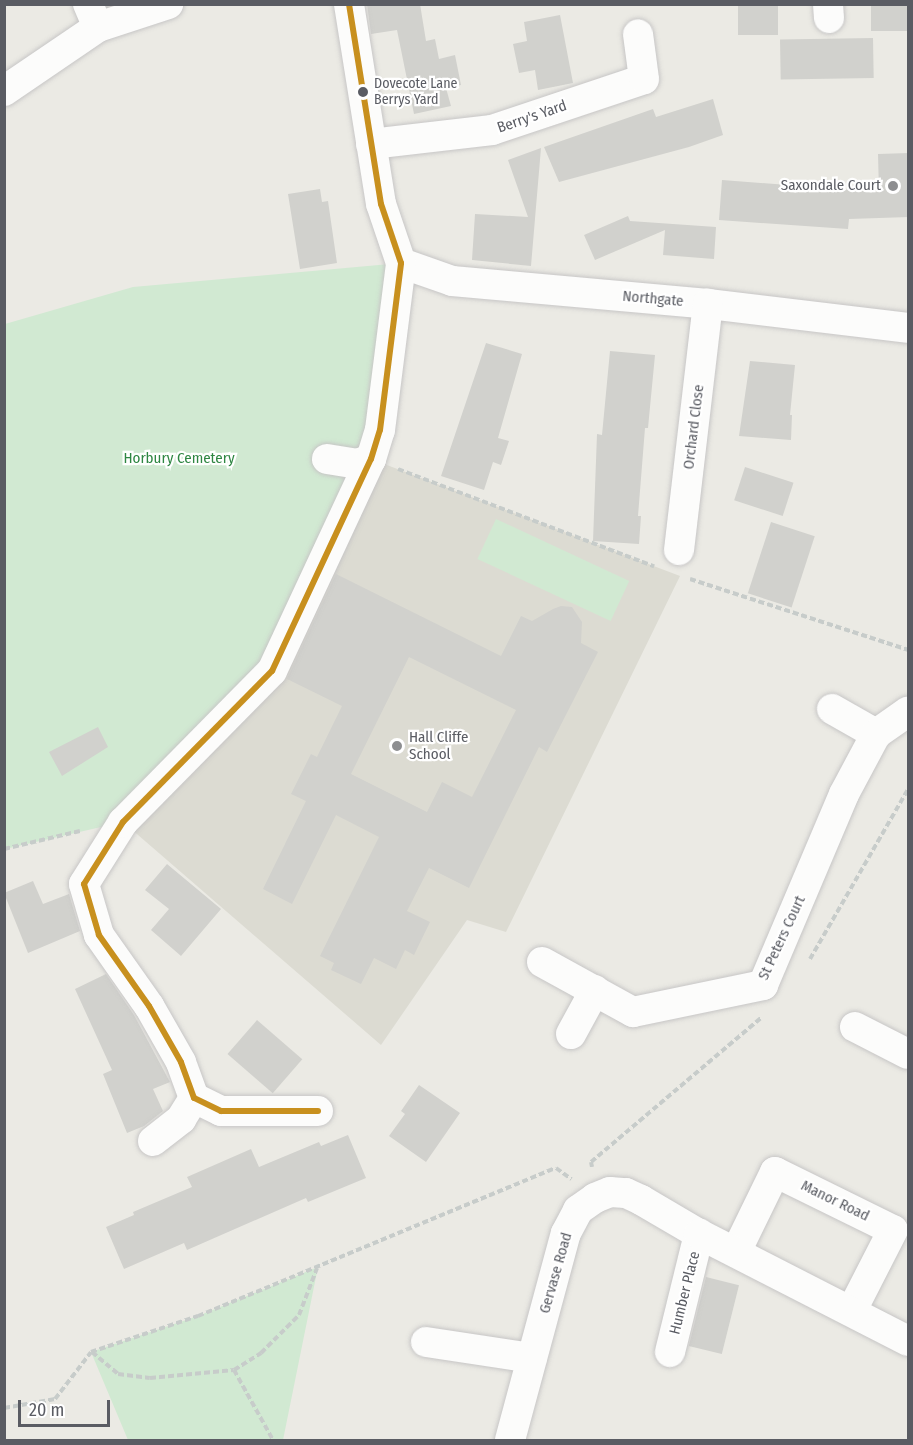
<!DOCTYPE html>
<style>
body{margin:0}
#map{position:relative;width:913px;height:1445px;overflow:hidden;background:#ebeae4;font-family:"Fira Sans Condensed",sans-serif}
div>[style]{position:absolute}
.education>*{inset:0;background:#dcdbd2}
.green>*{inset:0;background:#d1e9d2;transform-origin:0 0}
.building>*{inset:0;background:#d1d1cd;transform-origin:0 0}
.path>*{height:4px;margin-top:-2px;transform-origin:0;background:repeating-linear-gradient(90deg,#c7ccca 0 6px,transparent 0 9px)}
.roads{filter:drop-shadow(0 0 2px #c7c6c6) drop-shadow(0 0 2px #c7c6c6)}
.minor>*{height:30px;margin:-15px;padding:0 15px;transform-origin:15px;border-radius:15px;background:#fcfcfb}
.bus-1>*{height:6px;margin:-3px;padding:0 3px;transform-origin:3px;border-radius:3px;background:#c8901e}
.dots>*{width:16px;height:16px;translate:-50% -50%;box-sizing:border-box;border:3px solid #fff;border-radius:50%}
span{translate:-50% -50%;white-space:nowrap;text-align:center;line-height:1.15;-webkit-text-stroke:4.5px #fff;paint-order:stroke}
.bus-label{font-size:14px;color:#5a5c63}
.left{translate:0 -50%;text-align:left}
.street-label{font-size:15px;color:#5a5c63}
.poi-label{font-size:15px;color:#5a5c63}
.right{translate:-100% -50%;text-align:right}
.park-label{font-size:15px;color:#2e8642}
.frame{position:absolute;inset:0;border:6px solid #5a5c63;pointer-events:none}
.scale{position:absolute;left:18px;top:1400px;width:92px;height:27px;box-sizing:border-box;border:3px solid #5a5c63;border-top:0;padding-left:8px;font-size:18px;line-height:21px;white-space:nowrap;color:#5a5c63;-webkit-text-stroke:4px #fff;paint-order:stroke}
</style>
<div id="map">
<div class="education">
<i style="clip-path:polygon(371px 459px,680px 576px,506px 932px,467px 920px,381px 1045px,123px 822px)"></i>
</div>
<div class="green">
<i style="clip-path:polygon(401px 263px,380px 430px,272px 671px,123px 822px,5px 849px,5px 324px,133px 287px)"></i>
<i style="left:496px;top:519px;width:147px;height:44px;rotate:25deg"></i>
<i style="clip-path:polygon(318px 1267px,283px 1440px,128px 1440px,91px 1352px,198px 1316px)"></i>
</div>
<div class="building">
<i style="clip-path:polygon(367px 4px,420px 4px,426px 41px,435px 39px,439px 59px,455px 55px,461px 85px,446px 88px,451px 106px,414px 114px,397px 30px,371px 34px)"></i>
<i style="left:738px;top:4px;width:40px;height:31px"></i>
<i style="left:871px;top:4px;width:38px;height:27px"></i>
<i style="clip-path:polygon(560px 15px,573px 83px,538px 90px,535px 70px,519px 73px,513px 44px,527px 41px,524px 22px)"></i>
<i style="left:873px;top:38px;width:40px;height:93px;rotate:89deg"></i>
<i style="clip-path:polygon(713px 99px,723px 135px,689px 147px,559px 182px,544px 147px,653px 109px,656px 117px)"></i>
<i style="clip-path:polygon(541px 148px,531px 266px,472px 260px,475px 214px,528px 217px,508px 160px)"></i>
<i style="clip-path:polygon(909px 153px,909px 217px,849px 219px,848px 229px,719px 220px,722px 180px,879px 192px,878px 154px)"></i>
<i style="clip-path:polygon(320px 189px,322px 202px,328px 201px,337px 263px,300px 269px,288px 194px)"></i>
<i style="clip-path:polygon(628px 216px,630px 221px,716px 227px,714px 259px,663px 255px,665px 230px,595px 260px,584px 235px)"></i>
<i style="clip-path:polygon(486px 343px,522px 354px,498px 438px,509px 441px,501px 465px,493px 462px,484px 490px,441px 476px)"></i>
<i style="clip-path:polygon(610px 351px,655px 355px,648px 428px,645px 428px,638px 516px,641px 516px,639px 544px,593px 541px,597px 434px,602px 435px)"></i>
<i style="clip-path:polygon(750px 361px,795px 365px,790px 415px,792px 415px,791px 440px,739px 436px)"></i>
<i style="left:745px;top:467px;width:51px;height:35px;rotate:18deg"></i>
<i style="left:771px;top:522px;width:46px;height:75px;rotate:18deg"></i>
<i style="clip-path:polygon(evenodd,336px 574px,501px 656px,521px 616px,532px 621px,553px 609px,561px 606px,572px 607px,582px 622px,581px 643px,598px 652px,547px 752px,539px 747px,469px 888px,429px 868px,407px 911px,430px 922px,414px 955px,405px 950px,396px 969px,374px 958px,361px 984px,331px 970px,334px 963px,320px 956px,379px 837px,336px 815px,292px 904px,263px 889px,306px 801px,291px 794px,311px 754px,317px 757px,342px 706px,287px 679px,336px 574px,409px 657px,516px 710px,472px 797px,442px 782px,427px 812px,351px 774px,409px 657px)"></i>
<i style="clip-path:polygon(98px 727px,108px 747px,62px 776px,49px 752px)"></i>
<i style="clip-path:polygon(167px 864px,221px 909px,181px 956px,151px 930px,169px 909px,145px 890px)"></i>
<i style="clip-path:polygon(33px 881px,43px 904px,69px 894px,80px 931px,28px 953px,4px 893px)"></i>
<i style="clip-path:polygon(106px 974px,134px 1015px,170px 1082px,153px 1089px,163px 1111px,144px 1126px,127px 1133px,103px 1074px,112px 1070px,75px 989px)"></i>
<i style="left:257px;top:1020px;width:60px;height:45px;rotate:41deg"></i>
<i style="clip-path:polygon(419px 1085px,460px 1113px,426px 1162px,389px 1136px,405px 1114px,401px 1111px)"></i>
<i style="clip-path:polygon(348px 1135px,366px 1178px,308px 1202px,306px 1198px,187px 1250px,184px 1243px,124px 1269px,106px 1227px,134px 1215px,133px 1212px,192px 1187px,187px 1177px,251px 1149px,259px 1167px,319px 1142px,321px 1146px)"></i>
<i style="left:706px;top:1277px;width:34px;height:71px;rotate:14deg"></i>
</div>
<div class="path">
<i style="left:398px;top:469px;width:274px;rotate:20.8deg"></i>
<i style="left:690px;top:579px;width:229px;rotate:18deg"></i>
<i style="left:4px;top:849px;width:78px;rotate:-13.3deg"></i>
<i style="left:810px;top:959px;width:196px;rotate:-60deg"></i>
<i style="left:592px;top:1167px;width:5px;rotate:-101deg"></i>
<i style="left:591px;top:1162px;width:224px;rotate:-40.3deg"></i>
<i style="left:92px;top:1352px;width:34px;rotate:40deg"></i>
<i style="left:118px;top:1374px;width:32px;rotate:7deg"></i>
<i style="left:150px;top:1378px;width:84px;rotate:-5.4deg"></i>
<i style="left:234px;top:1370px;width:32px;rotate:-32deg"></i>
<i style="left:261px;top:1353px;width:54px;rotate:-45deg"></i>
<i style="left:299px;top:1315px;width:50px;rotate:-69deg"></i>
<i style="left:234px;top:1370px;width:80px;rotate:60.9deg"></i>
<i style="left:4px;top:1408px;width:52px;rotate:-10deg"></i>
<i style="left:55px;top:1399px;width:59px;rotate:-52.5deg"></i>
<i style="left:91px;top:1352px;width:113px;rotate:-18.6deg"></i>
<i style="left:198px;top:1316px;width:387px;rotate:-22.5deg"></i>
<i style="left:556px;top:1168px;width:19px;rotate:36deg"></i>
</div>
<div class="roads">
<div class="minor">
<i style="left:88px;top:4px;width:25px;rotate:67deg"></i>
<i style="left:828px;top:4px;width:14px;rotate:86deg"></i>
<i style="left:4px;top:91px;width:114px;rotate:-34.2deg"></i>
<i style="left:98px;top:27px;width:74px;rotate:-18.2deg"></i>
<i style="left:371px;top:144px;width:122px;rotate:-6.6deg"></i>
<i style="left:492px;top:130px;width:160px;rotate:-18.5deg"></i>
<i style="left:644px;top:79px;width:45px;rotate:-97.6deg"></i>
<i style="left:401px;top:263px;width:54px;rotate:19.4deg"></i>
<i style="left:452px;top:281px;width:257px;rotate:5.1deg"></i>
<i style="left:708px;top:304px;width:201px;rotate:6.8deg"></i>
<i style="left:327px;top:459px;width:30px;rotate:9deg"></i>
<i style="left:357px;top:464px;width:15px;rotate:-20deg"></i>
<i style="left:679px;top:550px;width:248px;rotate:-83.3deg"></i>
<i style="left:832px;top:709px;width:51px;rotate:29.6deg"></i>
<i style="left:542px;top:962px;width:104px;rotate:28.8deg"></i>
<i style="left:633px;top:1012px;width:133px;rotate:-11.7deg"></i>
<i style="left:763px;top:985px;width:207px;rotate:-67deg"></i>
<i style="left:844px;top:794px;width:68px;rotate:-61.9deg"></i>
<i style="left:876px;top:734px;width:39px;rotate:-35deg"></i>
<i style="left:855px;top:1027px;width:59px;rotate:27deg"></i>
<i style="left:571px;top:1034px;width:50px;rotate:-61.4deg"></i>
<i style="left:318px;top:1111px;width:97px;rotate:180deg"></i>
<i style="left:221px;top:1111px;width:30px;rotate:-154deg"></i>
<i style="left:194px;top:1098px;width:38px;rotate:-110deg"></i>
<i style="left:181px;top:1062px;width:64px;rotate:-119.7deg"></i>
<i style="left:149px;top:1006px;width:87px;rotate:-125.2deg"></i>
<i style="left:99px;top:935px;width:53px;rotate:-106.4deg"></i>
<i style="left:84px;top:884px;width:73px;rotate:-57.8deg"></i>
<i style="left:123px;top:822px;width:212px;rotate:-45.4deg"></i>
<i style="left:272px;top:671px;width:234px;rotate:-65deg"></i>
<i style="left:371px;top:459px;width:30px;rotate:-73deg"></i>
<i style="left:380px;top:430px;width:168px;rotate:-82.8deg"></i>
<i style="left:401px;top:263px;width:62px;rotate:-108.7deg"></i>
<i style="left:381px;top:204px;width:203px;rotate:-99.1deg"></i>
<i style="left:153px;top:1141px;width:36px;rotate:-38deg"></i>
<i style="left:181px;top:1119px;width:25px;rotate:-58deg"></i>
<i style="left:736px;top:1252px;width:89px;rotate:-64deg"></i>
<i style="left:775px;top:1172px;width:131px;rotate:26.2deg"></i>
<i style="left:893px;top:1230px;width:90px;rotate:117.1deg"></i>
<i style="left:426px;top:1342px;width:107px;rotate:8.6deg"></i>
<i style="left:670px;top:1352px;width:122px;rotate:-76.2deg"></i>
<i style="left:510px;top:1440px;width:214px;rotate:-74.9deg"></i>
<i style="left:566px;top:1233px;width:26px;rotate:-62deg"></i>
<i style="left:578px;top:1210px;width:21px;rotate:-35deg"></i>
<i style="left:595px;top:1198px;width:16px;rotate:-22deg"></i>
<i style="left:610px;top:1192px;width:16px;rotate:4deg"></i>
<i style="left:626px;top:1193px;width:17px;rotate:25deg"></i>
<i style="left:641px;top:1200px;width:67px;rotate:30.4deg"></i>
<i style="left:699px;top:1234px;width:235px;rotate:27.1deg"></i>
</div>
</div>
<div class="bus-1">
<i style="left:318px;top:1111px;width:97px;rotate:180deg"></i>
<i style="left:221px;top:1111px;width:30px;rotate:-154deg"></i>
<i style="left:194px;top:1098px;width:38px;rotate:-110deg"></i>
<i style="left:181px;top:1062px;width:64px;rotate:-119.7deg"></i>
<i style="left:149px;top:1006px;width:87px;rotate:-125.2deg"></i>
<i style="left:99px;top:935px;width:53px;rotate:-106.4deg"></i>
<i style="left:84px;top:884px;width:73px;rotate:-57.8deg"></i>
<i style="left:123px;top:822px;width:212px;rotate:-45.4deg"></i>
<i style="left:272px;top:671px;width:234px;rotate:-65deg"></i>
<i style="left:371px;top:459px;width:30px;rotate:-73deg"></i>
<i style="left:380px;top:430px;width:168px;rotate:-82.8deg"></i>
<i style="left:401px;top:263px;width:62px;rotate:-108.7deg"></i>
<i style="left:381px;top:204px;width:203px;rotate:-99.1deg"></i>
</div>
<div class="dots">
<i style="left:363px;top:92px;background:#5a5c63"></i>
<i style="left:893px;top:186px;background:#8d8e90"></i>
<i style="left:397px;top:746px;background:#8d8e90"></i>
</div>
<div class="bus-label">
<span class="left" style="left:374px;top:92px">Dovecote Lane<br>Berrys Yard</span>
</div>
<div class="street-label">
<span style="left:532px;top:117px;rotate:-19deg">Berry's Yard</span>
<span style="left:653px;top:299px;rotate:5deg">Northgate</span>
<span style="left:694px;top:427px;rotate:-83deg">Orchard Close</span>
<span style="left:782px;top:938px;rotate:-65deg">St Peters Court</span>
<span style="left:835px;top:1201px;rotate:26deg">Manor Road</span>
<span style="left:556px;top:1273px;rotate:-74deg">Gervase Road</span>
<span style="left:685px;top:1293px;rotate:-76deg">Humber Place</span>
</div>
<div class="poi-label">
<span class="right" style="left:881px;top:186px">Saxondale Court</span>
<span class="left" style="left:409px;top:746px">Hall Cliffe<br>School</span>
</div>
<div class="park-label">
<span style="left:179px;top:459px">Horbury Cemetery</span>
</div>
<div class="frame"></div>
<div class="scale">20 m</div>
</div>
